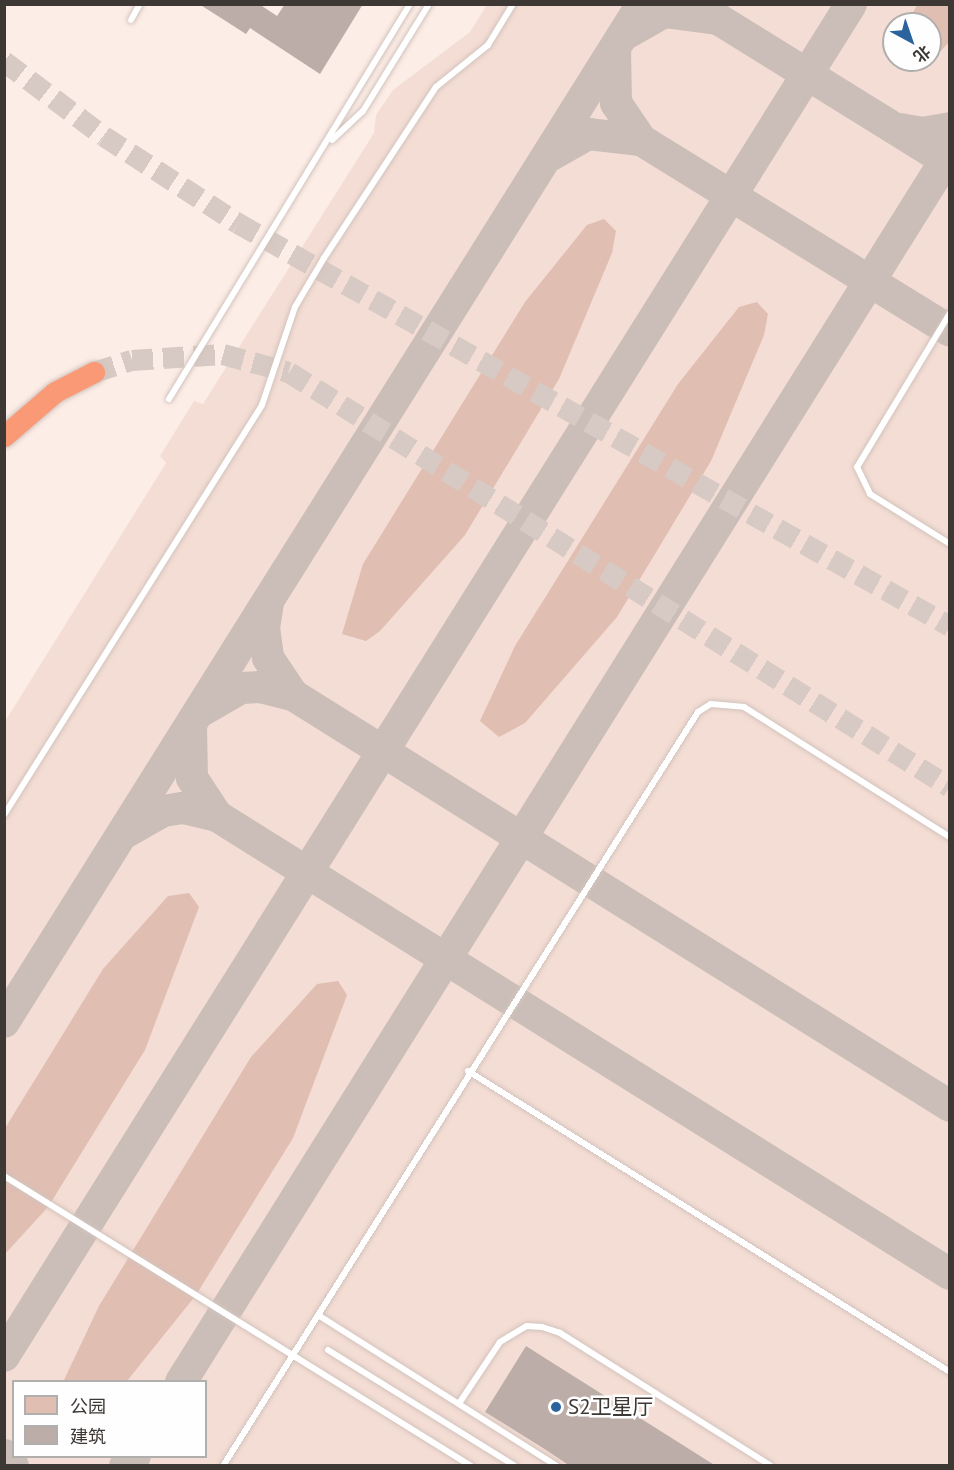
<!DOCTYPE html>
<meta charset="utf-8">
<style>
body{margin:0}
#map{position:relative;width:954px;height:1470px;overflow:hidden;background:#fdede7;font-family:"PT Sans","Noto Sans SC",sans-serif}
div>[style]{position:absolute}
.built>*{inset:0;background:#f4ddd4}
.green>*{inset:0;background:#e0beb2}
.taxiway>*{height:32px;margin:-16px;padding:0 16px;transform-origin:16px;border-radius:16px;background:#cbbeb8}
.building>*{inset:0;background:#bcada8}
.highway-tunnel>*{height:21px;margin-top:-10.5px;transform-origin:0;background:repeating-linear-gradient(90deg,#d7c9c3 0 21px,transparent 0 31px)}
.roads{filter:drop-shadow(0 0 2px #d2c3bd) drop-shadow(0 0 2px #d2c3bd)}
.lane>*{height:6px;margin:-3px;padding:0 3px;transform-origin:3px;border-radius:3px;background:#fff}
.highway>*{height:21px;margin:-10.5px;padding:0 10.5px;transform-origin:10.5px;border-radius:10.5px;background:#f99976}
.dots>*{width:16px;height:16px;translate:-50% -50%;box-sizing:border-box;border:3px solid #fefefe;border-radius:50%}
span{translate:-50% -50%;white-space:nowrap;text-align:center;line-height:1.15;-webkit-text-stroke:5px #fefefe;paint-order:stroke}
.poi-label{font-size:21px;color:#3e3835}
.left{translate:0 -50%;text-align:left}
.frame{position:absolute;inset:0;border:6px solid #3e3835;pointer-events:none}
.legend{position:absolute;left:12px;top:1380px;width:195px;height:78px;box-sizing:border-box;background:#fefefe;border:2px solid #b1afae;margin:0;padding:8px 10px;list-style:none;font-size:18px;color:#3e3835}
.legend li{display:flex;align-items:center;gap:12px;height:30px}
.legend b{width:30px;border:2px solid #b1afae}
.north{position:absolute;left:882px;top:12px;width:60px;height:60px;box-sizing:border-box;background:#fefefe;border:2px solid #b1afae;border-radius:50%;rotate:140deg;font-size:16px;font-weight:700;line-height:24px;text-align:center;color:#3e3835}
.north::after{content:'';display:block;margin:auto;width:21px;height:27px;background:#2b649c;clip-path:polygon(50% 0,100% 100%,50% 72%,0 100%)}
</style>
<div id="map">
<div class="built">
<i style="clip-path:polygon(evenodd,487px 5px,949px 5px,949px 1465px,5px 1465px,4px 723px,166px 463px,160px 456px,194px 401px,203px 404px,374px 133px,376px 115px,393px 90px,470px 32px,487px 5px,894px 24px,930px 24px,930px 60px,894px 60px,894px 24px,487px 5px,14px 1382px,206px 1382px,206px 1456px,14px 1456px,14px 1382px)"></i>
</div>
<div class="green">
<i style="clip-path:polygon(917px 5px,949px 5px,949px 42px,931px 62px,925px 60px,930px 60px,930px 24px,907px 24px)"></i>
<i style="clip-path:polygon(604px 219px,616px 231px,612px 253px,559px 379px,465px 535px,380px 631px,366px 641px,342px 634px,363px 564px,525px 302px,587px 225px)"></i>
<i style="clip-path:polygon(757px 302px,768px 314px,764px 335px,711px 461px,617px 617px,525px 723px,499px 737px,480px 721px,515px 646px,678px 384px,739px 307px)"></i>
<i style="clip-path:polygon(189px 893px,199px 907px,145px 1050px,48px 1207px,5px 1254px,4px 1130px,103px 969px,168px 896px)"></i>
<i style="clip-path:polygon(338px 981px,347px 995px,293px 1138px,196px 1295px,127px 1381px,63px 1382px,99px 1306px,251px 1057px,317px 984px)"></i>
</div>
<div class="taxiway">
<i style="left:627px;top:33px;width:43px;rotate:-29.6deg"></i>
<i style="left:664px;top:12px;width:54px;rotate:7.4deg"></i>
<i style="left:718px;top:19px;width:273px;rotate:31.8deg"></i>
<i style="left:615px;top:50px;width:53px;rotate:88.9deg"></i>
<i style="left:616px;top:103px;width:45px;rotate:56deg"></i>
<i style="left:900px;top:129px;width:22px;rotate:10deg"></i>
<i style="left:922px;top:133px;width:28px;rotate:-10deg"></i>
<i style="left:551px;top:155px;width:43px;rotate:-29.6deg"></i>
<i style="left:588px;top:134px;width:53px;rotate:6.5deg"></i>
<i style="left:641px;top:140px;width:363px;rotate:31.7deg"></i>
<i style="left:268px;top:603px;width:25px;rotate:99deg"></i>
<i style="left:264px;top:628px;width:30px;rotate:82deg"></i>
<i style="left:268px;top:658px;width:45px;rotate:56deg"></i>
<i style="left:203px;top:710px;width:44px;rotate:-30.1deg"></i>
<i style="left:241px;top:688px;width:19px;rotate:-3deg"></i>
<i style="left:260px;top:687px;width:34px;rotate:14deg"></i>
<i style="left:293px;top:695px;width:775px;rotate:32.03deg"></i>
<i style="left:191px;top:727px;width:51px;rotate:88.9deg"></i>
<i style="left:192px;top:778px;width:45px;rotate:56.7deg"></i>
<i style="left:217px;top:816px;width:864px;rotate:32deg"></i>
<i style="left:126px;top:832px;width:43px;rotate:-29.6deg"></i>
<i style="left:163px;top:811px;width:20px;rotate:-9deg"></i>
<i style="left:183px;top:808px;width:35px;rotate:13deg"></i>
<i style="left:4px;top:1022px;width:1201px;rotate:-57.92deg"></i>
<i style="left:4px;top:1356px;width:1595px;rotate:-57.93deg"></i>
<i style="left:181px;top:1382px;width:1450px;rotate:-57.97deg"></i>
<i style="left:4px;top:1455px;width:14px;rotate:51deg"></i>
<i style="left:125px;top:1466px;width:14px;rotate:-45deg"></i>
</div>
<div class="building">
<i style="clip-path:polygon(199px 4px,259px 4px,277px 16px,285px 4px,363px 4px,320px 74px,250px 28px,246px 34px)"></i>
<i style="clip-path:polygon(526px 1346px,548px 1360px,716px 1466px,570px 1466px,543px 1448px,485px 1412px)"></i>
</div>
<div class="highway-tunnel">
<i style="left:4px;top:61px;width:125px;rotate:36.9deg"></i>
<i style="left:104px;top:136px;width:160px;rotate:33deg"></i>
<i style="left:238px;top:223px;width:818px;rotate:29.51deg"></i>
<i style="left:94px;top:372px;width:40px;rotate:-18deg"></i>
<i style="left:132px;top:360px;width:91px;rotate:-3.8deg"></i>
<i style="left:223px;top:354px;width:68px;rotate:15.3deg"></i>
<i style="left:289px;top:372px;width:780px;rotate:32.12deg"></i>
</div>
<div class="roads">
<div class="lane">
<i style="left:131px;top:20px;width:18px;rotate:-61deg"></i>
<i style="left:332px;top:140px;width:42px;rotate:-43.1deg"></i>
<i style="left:363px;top:111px;width:126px;rotate:-58.3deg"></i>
<i style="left:950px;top:313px;width:180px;rotate:121.1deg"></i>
<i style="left:857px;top:467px;width:30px;rotate:64deg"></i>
<i style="left:870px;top:494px;width:94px;rotate:32deg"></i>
<i style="left:169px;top:399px;width:463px;rotate:-58.6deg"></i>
<i style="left:4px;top:815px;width:484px;rotate:-57.8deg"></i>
<i style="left:262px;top:405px;width:103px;rotate:-71.4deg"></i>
<i style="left:295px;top:307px;width:57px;rotate:-59.4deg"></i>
<i style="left:324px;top:258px;width:204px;rotate:-56.8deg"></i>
<i style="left:436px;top:87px;width:67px;rotate:-38.9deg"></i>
<i style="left:488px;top:45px;width:48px;rotate:-58.6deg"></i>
<i style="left:468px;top:1071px;width:568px;rotate:31.98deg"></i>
<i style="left:4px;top:1176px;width:550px;rotate:31.84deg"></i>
<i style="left:318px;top:1315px;width:283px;rotate:32.3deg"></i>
<i style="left:328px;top:1350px;width:220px;rotate:31.8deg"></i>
<i style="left:460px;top:1402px;width:72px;rotate:-56.3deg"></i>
<i style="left:500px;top:1342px;width:31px;rotate:-31deg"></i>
<i style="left:527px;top:1326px;width:15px;rotate:4deg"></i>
<i style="left:542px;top:1327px;width:19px;rotate:18deg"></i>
<i style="left:560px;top:1333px;width:249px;rotate:32.2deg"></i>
<i style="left:223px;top:1466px;width:891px;rotate:-57.79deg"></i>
<i style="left:698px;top:712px;width:15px;rotate:-32deg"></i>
<i style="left:711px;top:704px;width:33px;rotate:5deg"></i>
<i style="left:744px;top:707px;width:244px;rotate:32.3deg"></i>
</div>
<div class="highway">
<i style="left:4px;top:436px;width:67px;rotate:-40.8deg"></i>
<i style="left:55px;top:392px;width:44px;rotate:-27.1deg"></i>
</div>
</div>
<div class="dots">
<i style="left:556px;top:1407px;background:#2b649c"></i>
</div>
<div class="poi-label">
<span class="left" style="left:568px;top:1407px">S2卫星厅</span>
</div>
<div class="frame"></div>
<ul class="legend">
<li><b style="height:16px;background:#e0beb2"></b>公园</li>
<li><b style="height:16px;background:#bcada8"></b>建筑</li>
</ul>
<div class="north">北</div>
</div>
